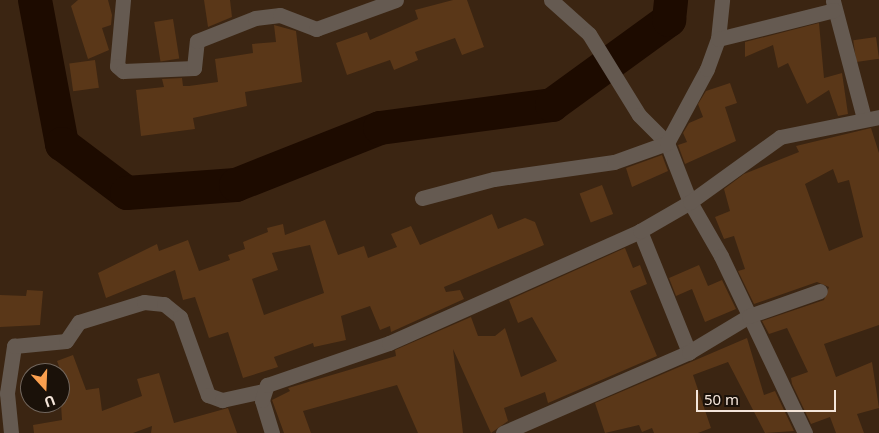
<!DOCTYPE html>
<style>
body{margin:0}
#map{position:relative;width:879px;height:433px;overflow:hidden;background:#3b2512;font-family:"Noto Sans",sans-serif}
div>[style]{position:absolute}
.river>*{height:34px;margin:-17px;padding:0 17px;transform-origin:17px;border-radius:17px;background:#1d0b00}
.building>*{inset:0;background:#5a3718;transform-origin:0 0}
.street>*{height:15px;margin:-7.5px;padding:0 7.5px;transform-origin:7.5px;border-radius:7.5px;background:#655a51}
span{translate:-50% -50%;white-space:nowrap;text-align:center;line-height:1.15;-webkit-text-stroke:4px #1a1109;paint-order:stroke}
.north{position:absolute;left:20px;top:363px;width:50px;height:50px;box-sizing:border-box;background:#1a1109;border:1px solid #71665d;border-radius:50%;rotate:160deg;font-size:14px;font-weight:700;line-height:20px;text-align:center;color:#f4e5da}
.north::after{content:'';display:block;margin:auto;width:18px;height:22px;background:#fa9f4e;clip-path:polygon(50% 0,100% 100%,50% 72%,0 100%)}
.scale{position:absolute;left:696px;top:390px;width:140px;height:22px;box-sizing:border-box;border:2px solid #f4e5da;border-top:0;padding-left:6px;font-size:15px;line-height:18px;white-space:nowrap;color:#f4e5da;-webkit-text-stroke:4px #1a1109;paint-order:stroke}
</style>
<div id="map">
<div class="river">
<i style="left:35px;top:0;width:147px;rotate:79.4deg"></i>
<i style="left:62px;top:144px;width:81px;rotate:37deg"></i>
<i style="left:127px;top:193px;width:109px;rotate:-4.2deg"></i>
<i style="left:236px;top:185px;width:155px;rotate:-21.6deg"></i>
<i style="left:380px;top:128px;width:174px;rotate:-7.6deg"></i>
<i style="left:552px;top:105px;width:145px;rotate:-36deg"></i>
<i style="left:669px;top:20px;width:20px;rotate:-84deg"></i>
</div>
<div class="building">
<i style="clip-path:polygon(78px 0,108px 0,112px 15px,111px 25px,102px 28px,109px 50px,88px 59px,71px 6px)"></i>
<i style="clip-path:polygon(204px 0,230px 0,232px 17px,208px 27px)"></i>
<i style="clip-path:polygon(453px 0,467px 0,484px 47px,462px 55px,455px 38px,415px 52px,418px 60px,394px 70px,390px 60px,347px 75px,336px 43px,367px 32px,370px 40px,418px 19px,415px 10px)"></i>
<i style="left:173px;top:19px;width:40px;height:19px;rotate:81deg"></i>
<i style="clip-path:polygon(819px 23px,824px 78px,842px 73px,848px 114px,838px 116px,829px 90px,807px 104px,788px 63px,778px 68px,773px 45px,745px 57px,745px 42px)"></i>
<i style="clip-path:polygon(274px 25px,296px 31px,302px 82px,245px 92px,247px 106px,193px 118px,195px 129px,141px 136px,136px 90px,164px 87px,162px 79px,182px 78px,183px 86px,189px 86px,218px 82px,215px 59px,253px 53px,252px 44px,276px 42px)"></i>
<i style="left:876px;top:37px;width:22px;height:23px;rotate:82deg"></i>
<i style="left:95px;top:60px;width:28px;height:26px;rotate:82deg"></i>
<i style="clip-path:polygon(730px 83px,737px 103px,725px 107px,736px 141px,685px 164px,678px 145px,687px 142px,683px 133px,689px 123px,703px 117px,698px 104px,706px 91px)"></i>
<i style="clip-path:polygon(evenodd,871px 128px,879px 153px,879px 325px,824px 344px,836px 377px,872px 362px,879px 408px,857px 414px,864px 433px,836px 433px,830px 417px,811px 424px,792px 384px,791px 378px,808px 372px,787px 328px,769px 334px,762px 321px,824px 300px,829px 287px,817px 282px,754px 304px,738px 271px,745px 269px,734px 236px,724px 239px,715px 217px,730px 211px,724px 189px,744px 174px,799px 152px,796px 146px,871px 128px,833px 169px,838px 183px,849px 180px,863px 237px,829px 251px,805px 184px,833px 169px)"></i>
<i style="clip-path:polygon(662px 155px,668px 171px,632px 187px,626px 168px)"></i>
<i style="left:602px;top:185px;width:31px;height:24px;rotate:69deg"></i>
<i style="clip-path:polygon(evenodd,492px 214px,498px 229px,525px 218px,535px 222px,544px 245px,444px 287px,446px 292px,460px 290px,464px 299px,391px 332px,390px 326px,380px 330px,370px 306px,341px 316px,346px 340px,314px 347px,313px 343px,274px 357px,278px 367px,243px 378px,228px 332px,209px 338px,195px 297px,183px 300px,175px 270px,106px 298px,98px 273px,157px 244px,159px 251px,188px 240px,199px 271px,230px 260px,228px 255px,245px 249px,243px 242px,268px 232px,267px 228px,283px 224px,285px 235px,325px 220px,338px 255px,364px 246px,368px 258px,397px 247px,391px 234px,411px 226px,420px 245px,492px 214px,310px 245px,324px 293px,264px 315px,252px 279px,278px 270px,272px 253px,310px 245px)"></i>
<i style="clip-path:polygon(625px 248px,633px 268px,640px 265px,647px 284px,630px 291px,657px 356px,548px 403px,545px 392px,504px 408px,508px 421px,491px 433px,453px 349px,463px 433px,418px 433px,397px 385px,303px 411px,311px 433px,284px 433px,272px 400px,290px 391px,288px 388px,396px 356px,395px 350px,471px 317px,478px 336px,495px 336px,505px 328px,521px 377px,557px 361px,532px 317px,518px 323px,509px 300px)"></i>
<i style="clip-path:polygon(699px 265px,708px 286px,722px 280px,736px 309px,705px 322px,692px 289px,676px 296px,669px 278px)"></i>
<i style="clip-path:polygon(27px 290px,43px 291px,40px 325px,0 327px,0 295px,26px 296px)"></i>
<i style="clip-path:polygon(747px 338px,764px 395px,775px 391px,794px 431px,765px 433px,728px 362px,693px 375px,711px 428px,698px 433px,654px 433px,652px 428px,642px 432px,639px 425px,605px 433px,595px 403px)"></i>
<i style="clip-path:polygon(73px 355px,86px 390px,99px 388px,102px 411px,142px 396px,137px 379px,159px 373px,174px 423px,228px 408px,237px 433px,151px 433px,152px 426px,133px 433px,34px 433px,33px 425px,62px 420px,60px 389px,67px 388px,57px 361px)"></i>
</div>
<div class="street">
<i style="left:123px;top:0;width:66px;rotate:95.2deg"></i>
<i style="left:117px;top:66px;width:8px;rotate:40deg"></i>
<i style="left:123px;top:71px;width:71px;rotate:-2.4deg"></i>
<i style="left:194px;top:68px;width:27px;rotate:-84deg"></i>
<i style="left:197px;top:41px;width:62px;rotate:-21.6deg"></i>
<i style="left:255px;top:18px;width:25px;rotate:-7deg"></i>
<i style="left:280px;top:15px;width:39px;rotate:21deg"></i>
<i style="left:316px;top:29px;width:85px;rotate:-19.9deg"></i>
<i style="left:551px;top:0;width:51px;rotate:41.8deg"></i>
<i style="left:589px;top:34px;width:95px;rotate:58.3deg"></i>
<i style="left:639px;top:115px;width:40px;rotate:45deg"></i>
<i style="left:667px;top:143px;width:63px;rotate:68.7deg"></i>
<i style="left:690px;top:202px;width:62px;rotate:60.1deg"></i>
<i style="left:721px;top:256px;width:196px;rotate:64.6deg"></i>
<i style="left:833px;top:1px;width:121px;rotate:75.2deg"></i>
<i style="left:718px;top:39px;width:39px;rotate:-84deg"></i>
<i style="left:422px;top:198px;width:74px;rotate:-14.8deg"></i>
<i style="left:494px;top:179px;width:121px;rotate:-8.1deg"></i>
<i style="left:614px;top:162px;width:56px;rotate:-19.7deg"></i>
<i style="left:667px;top:143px;width:84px;rotate:-61.6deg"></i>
<i style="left:707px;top:69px;width:32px;rotate:-70deg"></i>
<i style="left:718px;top:39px;width:120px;rotate:-14deg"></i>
<i style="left:640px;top:231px;width:131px;rotate:68deg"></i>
<i style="left:11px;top:433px;width:40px;rotate:-95.7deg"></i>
<i style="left:7px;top:393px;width:48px;rotate:-81.5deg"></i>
<i style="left:14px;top:346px;width:52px;rotate:-5.5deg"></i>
<i style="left:66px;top:341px;width:23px;rotate:-56deg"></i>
<i style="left:79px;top:322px;width:68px;rotate:-17.1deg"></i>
<i style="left:144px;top:302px;width:20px;rotate:6deg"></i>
<i style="left:164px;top:304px;width:21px;rotate:39deg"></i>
<i style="left:180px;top:317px;width:83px;rotate:70.3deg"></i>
<i style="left:208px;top:395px;width:15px;rotate:20deg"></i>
<i style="left:222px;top:400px;width:42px;rotate:-12.4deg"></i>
<i style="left:272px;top:433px;width:34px;rotate:-107deg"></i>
<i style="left:262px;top:400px;width:16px;rotate:-72deg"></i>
<i style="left:267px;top:385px;width:129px;rotate:-19deg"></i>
<i style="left:389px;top:343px;width:275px;rotate:-24deg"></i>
<i style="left:640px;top:231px;width:58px;rotate:-30.1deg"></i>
<i style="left:690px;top:202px;width:111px;rotate:-35.8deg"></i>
<i style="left:780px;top:137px;width:101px;rotate:-11.4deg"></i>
<i style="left:503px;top:433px;width:203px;rotate:-23.5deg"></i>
<i style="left:689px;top:352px;width:70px;rotate:-31deg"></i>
<i style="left:749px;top:316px;width:75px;rotate:-19.4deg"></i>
</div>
<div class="north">U</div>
<div class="scale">50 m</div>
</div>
